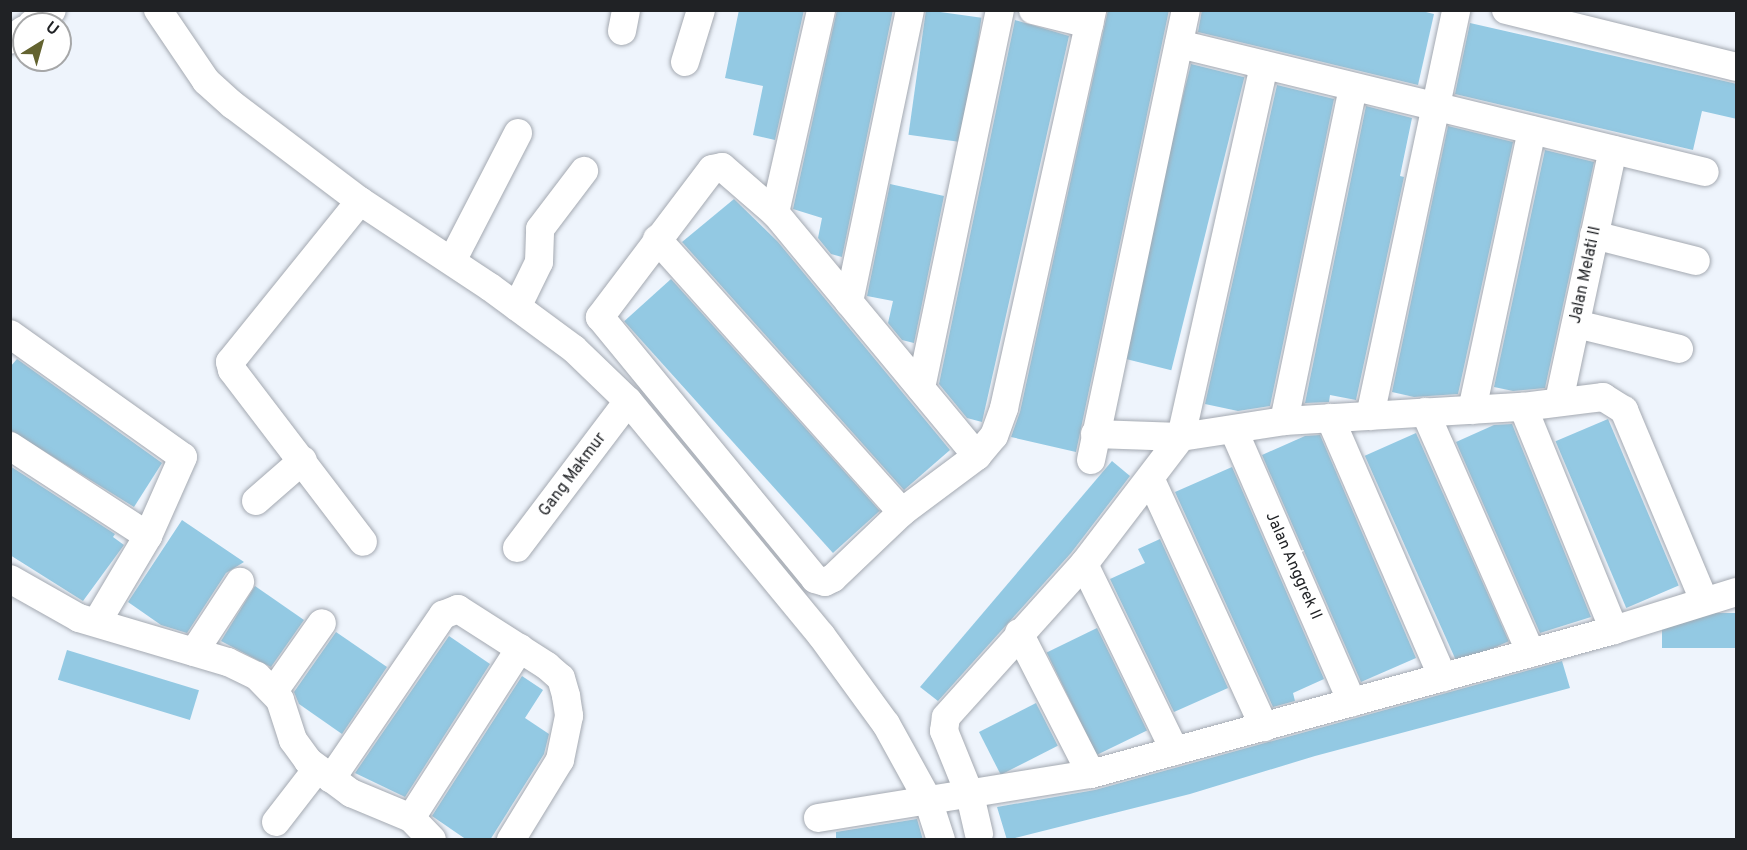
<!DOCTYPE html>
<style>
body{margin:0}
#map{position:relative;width:1747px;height:850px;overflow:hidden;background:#eef4fc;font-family:Overpass,sans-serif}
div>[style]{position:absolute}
.building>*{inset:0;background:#93c9e3;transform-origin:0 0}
.roads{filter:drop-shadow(0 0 2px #a4a9b1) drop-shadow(0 0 2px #a4a9b1)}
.minor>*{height:28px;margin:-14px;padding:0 14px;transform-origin:14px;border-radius:14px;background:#fff}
span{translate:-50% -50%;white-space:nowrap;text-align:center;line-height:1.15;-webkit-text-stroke:6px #fff;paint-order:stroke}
.street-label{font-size:16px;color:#202225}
.frame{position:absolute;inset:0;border:12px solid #202225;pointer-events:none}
.north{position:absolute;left:12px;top:12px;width:60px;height:60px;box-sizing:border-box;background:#fff;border:2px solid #a6a7a8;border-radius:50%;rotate:37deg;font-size:16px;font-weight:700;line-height:24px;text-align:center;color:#202225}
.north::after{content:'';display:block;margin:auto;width:21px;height:27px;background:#636330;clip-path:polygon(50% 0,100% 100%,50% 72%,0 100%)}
</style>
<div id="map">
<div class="building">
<i style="clip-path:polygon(739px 10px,804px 10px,775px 140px,753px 135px,763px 86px,725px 78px)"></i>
<i style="clip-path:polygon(837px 10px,893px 10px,842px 257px,831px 254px,818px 238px,822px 218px,793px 209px)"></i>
<i style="left:926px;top:10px;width:56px;height:126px;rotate:8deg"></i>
<i style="clip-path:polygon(1108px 10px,1169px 10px,1076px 452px,1011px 437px,1020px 412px)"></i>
<i style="clip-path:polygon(1202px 10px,1418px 10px,1434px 14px,1418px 85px,1198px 32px)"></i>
<i style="clip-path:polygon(1015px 20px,1069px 36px,982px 422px,967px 418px,939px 384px)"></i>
<i style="clip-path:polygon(1470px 23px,1737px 84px,1737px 119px,1702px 111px,1693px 150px,1455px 94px)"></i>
<i style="left:1191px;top:64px;width:55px;height:302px;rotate:14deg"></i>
<i style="clip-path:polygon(1277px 85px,1334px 99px,1270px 406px,1238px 411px,1205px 404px)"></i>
<i style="clip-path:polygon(1366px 106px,1412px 118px,1400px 176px,1404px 177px,1356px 400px,1330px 395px,1329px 402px,1305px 403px)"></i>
<i style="clip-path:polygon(1448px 126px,1513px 142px,1458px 394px,1414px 397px,1392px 392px)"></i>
<i style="clip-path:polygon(1545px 150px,1594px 162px,1545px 388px,1513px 391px,1494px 387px)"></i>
<i style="clip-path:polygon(890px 184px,944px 196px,914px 343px,902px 340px,888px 323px,893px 301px,867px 296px)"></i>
<i style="clip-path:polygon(734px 199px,778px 242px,950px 450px,904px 490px,682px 242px)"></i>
<i style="left:671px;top:279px;width:312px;height:63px;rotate:48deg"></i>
<i style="clip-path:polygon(17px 359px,162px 463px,134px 507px,10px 430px,10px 367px)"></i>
<i style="left:1608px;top:419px;width:181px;height:57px;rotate:67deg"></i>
<i style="clip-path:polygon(1512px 424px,1591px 617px,1540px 633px,1456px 442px,1494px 425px)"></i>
<i style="left:1416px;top:433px;width:228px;height:56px;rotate:66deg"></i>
<i style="clip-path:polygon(1320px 435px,1416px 658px,1361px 682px,1262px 455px,1305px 436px)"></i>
<i style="clip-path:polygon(1112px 461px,1130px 476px,1071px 553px,938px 701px,920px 687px)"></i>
<i style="clip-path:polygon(10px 466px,115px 534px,113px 537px,124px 545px,83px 601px,10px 555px)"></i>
<i style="clip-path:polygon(1232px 467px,1324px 679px,1293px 693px,1295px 701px,1273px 707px,1175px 492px)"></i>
<i style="clip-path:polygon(182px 520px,244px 562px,226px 573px,187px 633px,161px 625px,128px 602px)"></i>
<i style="clip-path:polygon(1160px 539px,1228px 688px,1174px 712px,1110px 579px,1145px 563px,1138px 549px)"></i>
<i style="clip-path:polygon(255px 586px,304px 620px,271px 667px,221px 641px)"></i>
<i style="left:1737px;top:613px;width:35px;height:75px;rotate:90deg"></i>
<i style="left:1097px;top:628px;width:114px;height:56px;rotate:64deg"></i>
<i style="clip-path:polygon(336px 632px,387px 667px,342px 734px,299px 704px,294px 692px)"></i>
<i style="clip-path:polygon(449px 636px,490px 664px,405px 797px,355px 773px)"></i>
<i style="left:67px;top:650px;width:138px;height:31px;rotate:17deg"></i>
<i style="clip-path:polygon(1562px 661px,1570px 688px,1315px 756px,1190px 794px,1007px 840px,997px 807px,1095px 790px)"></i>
<i style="clip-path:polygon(522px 676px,543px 690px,525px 718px,549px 734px,544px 754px,490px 840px,467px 840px,432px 816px)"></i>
<i style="left:1036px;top:703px;width:48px;height:64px;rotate:63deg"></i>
<i style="clip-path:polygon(917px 819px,923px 840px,836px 840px,836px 832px)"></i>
</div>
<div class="roads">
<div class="minor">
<i style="left:158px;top:10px;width:86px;rotate:55.9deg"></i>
<i style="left:206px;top:81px;width:36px;rotate:42deg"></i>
<i style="left:233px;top:105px;width:159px;rotate:37.1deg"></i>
<i style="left:360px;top:201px;width:156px;rotate:33.5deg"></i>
<i style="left:490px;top:287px;width:104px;rotate:36.4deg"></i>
<i style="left:574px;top:349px;width:75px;rotate:43.9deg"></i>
<i style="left:628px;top:401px;width:303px;rotate:50.5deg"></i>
<i style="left:821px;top:635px;width:110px;rotate:53.9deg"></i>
<i style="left:886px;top:724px;width:87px;rotate:61.1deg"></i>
<i style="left:928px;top:800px;width:42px;rotate:72deg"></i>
<i style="left:1033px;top:10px;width:58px;rotate:14deg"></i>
<i style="left:1506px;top:10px;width:237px;rotate:13.9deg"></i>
<i style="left:32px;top:24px;width:24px;rotate:-35deg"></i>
<i style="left:622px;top:31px;width:21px;rotate:-79deg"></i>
<i style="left:10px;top:40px;width:17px;rotate:-36deg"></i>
<i style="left:1179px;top:44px;width:541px;rotate:13.68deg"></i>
<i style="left:685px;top:62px;width:54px;rotate:-72.9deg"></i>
<i style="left:360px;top:201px;width:207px;rotate:128.9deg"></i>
<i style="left:230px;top:362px;width:8px;rotate:76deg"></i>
<i style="left:232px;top:370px;width:216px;rotate:52.7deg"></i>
<i style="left:775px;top:213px;width:208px;rotate:-77.2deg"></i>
<i style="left:1594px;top:235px;width:105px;rotate:14.3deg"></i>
<i style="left:657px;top:239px;width:367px;rotate:48.1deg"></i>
<i style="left:452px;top:261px;width:144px;rotate:-62.7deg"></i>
<i style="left:849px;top:302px;width:298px;rotate:-78.2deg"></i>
<i style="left:517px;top:307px;width:50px;rotate:-63.9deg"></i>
<i style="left:539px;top:262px;width:33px;rotate:-88deg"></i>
<i style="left:540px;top:229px;width:73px;rotate:-52.8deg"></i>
<i style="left:1576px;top:324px;width:106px;rotate:13.6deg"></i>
<i style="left:10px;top:334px;width:212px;rotate:35.4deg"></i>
<i style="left:183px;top:457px;width:86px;rotate:113.9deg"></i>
<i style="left:148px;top:536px;width:100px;rotate:120.7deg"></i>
<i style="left:921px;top:388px;width:386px;rotate:-78.2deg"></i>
<i style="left:1559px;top:401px;width:257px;rotate:-77.9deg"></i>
<i style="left:1523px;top:407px;width:241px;rotate:67.8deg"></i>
<i style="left:1472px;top:410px;width:286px;rotate:-77.9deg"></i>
<i style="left:1425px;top:412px;width:263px;rotate:66.3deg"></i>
<i style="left:1370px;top:416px;width:415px;rotate:-78deg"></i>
<i style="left:1330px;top:418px;width:283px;rotate:66.5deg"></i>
<i style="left:1284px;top:421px;width:341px;rotate:-78.3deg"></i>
<i style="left:1234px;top:431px;width:296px;rotate:66.5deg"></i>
<i style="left:1095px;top:434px;width:86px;rotate:2deg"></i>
<i style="left:1181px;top:437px;width:104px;rotate:-8.8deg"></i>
<i style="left:1284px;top:421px;width:239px;rotate:-3.4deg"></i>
<i style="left:1523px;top:407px;width:81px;rotate:-7.1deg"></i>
<i style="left:1603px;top:397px;width:25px;rotate:32deg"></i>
<i style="left:1624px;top:410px;width:206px;rotate:67.2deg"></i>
<i style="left:10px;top:446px;width:165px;rotate:33.1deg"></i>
<i style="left:977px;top:456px;width:316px;rotate:-129.7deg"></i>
<i style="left:775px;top:213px;width:70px;rotate:-139deg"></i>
<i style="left:722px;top:167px;width:10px;rotate:169deg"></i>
<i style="left:712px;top:169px;width:186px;rotate:127.1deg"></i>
<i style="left:600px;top:317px;width:339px;rotate:50.6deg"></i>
<i style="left:815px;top:579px;width:10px;rotate:17deg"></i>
<i style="left:825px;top:582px;width:9px;rotate:-27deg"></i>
<i style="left:833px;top:578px;width:95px;rotate:-43.7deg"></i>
<i style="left:902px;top:512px;width:94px;rotate:-36.7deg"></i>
<i style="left:977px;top:456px;width:26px;rotate:-50deg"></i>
<i style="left:994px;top:436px;width:30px;rotate:-70deg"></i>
<i style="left:1004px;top:408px;width:408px;rotate:-77.5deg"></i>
<i style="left:1091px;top:460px;width:460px;rotate:-78.1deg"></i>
<i style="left:1151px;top:480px;width:272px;rotate:65.4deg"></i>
<i style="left:256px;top:501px;width:62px;rotate:-41.1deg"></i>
<i style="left:517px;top:548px;width:184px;rotate:-52.9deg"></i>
<i style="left:1084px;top:564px;width:208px;rotate:64.1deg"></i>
<i style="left:10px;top:579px;width:79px;rotate:29.5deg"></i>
<i style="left:79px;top:618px;width:155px;rotate:16.5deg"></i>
<i style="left:228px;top:662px;width:32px;rotate:26deg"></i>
<i style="left:257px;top:676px;width:33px;rotate:46deg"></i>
<i style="left:280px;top:700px;width:42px;rotate:72deg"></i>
<i style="left:293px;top:740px;width:26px;rotate:54deg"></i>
<i style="left:308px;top:761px;width:54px;rotate:36.7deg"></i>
<i style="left:351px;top:793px;width:65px;rotate:22.6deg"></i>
<i style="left:411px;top:818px;width:30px;rotate:46deg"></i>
<i style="left:1019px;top:633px;width:158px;rotate:62.9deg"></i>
<i style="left:194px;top:652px;width:84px;rotate:-56.7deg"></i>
<i style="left:274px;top:691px;width:83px;rotate:-54.8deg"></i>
<i style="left:331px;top:779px;width:199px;rotate:-55.7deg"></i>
<i style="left:443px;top:615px;width:16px;rotate:-22deg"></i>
<i style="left:458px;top:609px;width:106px;rotate:32.6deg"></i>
<i style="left:547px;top:666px;width:18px;rotate:41deg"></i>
<i style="left:561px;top:678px;width:19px;rotate:74deg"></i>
<i style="left:566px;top:696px;width:20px;rotate:81deg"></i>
<i style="left:569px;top:716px;width:45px;rotate:101.6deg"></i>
<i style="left:560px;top:760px;width:94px;rotate:121.5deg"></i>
<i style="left:411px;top:818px;width:202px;rotate:-57.3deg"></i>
<i style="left:818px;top:818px;width:277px;rotate:-9.2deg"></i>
<i style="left:1091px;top:774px;width:542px;rotate:-15.39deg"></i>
<i style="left:1614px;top:630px;width:128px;rotate:-17.3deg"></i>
<i style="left:276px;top:822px;width:67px;rotate:-52.3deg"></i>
<i style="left:979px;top:834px;width:40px;rotate:-103deg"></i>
<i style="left:970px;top:795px;width:69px;rotate:-112.1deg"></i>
<i style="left:944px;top:731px;width:14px;rotate:-82deg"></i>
<i style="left:946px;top:717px;width:206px;rotate:-48deg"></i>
<i style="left:1084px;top:564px;width:160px;rotate:-52.6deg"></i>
<i style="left:1181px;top:437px;width:381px;rotate:-77.4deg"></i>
</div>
</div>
<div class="street-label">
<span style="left:1586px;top:275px;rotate:-78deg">Jalan Melati II</span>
<span style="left:573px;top:475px;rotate:-53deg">Gang Makmur</span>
<span style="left:1293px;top:566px;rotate:66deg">Jalan Anggrek II</span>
</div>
<div class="frame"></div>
<div class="north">U</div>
</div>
